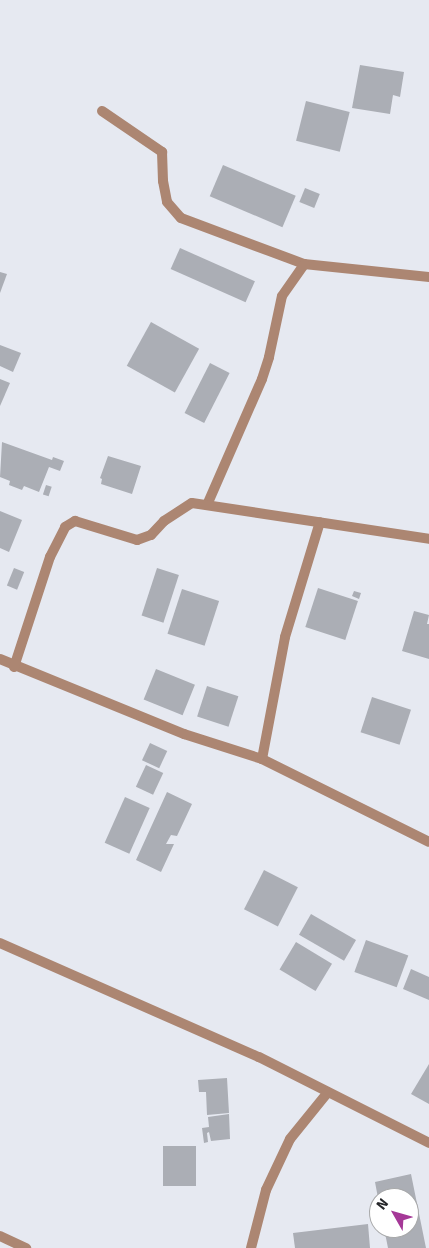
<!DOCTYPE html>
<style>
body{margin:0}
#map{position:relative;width:429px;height:1248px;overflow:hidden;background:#e6e9f1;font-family:Signika,sans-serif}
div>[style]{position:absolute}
.building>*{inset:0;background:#abaeb5;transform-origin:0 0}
.minor>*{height:10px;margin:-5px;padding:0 5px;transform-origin:5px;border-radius:5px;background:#ac8672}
span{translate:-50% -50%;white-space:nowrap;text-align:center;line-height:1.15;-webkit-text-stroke:4px #fff;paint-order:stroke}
.north{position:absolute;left:369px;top:1188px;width:50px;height:50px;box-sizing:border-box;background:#fff;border:1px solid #a8a9aa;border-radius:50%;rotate:308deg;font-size:14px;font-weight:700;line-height:20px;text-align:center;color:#26272a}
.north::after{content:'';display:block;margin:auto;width:18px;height:22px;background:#a53897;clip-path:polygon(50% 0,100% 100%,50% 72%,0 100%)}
</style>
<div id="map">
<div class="building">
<i style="clip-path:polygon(360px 65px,404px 72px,400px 97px,393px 95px,390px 114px,352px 108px)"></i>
<i style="left:306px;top:101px;width:45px;height:41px;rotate:14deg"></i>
<i style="left:223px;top:165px;width:79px;height:34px;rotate:23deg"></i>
<i style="left:305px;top:188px;width:16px;height:15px;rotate:22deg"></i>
<i style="left:180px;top:248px;width:82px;height:23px;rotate:24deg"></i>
<i style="clip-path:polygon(0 272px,7px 274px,0 293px)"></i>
<i style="left:151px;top:322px;width:55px;height:50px;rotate:29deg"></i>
<i style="clip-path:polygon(0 345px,21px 353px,13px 372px,0 366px)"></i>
<i style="left:210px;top:363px;width:22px;height:56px;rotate:27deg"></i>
<i style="clip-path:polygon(0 379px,10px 383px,0 406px)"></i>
<i style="clip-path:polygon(2px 442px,52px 460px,53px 457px,64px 461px,60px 471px,49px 467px,39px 492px,24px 486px,22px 490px,9px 485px,10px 481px,0 477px)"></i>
<i style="clip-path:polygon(108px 456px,141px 466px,132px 494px,101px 484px,102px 479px,100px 478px)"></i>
<i style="left:46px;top:485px;width:6px;height:10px;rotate:18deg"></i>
<i style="clip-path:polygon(0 511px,22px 520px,9px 552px,0 548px)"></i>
<i style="left:14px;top:568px;width:11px;height:19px;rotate:22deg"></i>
<i style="left:157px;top:568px;width:23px;height:50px;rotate:18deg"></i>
<i style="left:318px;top:588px;width:42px;height:41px;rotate:18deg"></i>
<i style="left:182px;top:589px;width:39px;height:47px;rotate:18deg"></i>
<i style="clip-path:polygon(354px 591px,361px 593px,359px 599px,352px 596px)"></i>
<i style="clip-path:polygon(414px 611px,429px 615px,427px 624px,429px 624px,429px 659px,402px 651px)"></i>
<i style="left:156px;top:669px;width:42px;height:33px;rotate:22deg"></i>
<i style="left:207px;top:686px;width:33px;height:32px;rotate:18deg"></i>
<i style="left:372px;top:697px;width:41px;height:37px;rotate:18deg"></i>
<i style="left:150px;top:743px;width:19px;height:19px;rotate:25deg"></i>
<i style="left:146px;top:765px;width:19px;height:24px;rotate:25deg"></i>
<i style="clip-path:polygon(167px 792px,192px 804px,177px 836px,171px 835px,166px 844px,174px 844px,161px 872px,136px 860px)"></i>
<i style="left:125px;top:797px;width:27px;height:50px;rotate:24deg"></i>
<i style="left:264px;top:870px;width:38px;height:44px;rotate:27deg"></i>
<i style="left:311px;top:914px;width:52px;height:24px;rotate:30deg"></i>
<i style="left:366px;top:940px;width:45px;height:34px;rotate:20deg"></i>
<i style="left:296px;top:942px;width:42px;height:32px;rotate:31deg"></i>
<i style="clip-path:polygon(411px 969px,429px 977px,429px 1000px,403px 989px)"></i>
<i style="clip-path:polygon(429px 1064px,429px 1104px,411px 1094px)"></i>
<i style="clip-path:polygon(227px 1078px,229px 1113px,207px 1115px,206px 1092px,199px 1092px,198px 1080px)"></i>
<i style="clip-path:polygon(229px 1114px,230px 1139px,211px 1141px,209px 1132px,207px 1133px,208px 1142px,204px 1143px,202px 1128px,209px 1127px,208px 1117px)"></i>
<i style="left:163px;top:1146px;width:33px;height:40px"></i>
<i style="clip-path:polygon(411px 1174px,426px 1248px,388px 1248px,384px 1228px,409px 1228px,409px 1198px,378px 1198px,375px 1182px)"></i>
<i style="clip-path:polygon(368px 1224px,370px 1248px,295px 1248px,293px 1233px)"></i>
</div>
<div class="minor">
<i style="left:102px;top:111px;width:73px;rotate:34.3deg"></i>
<i style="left:162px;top:152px;width:29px;rotate:88deg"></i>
<i style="left:163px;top:181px;width:21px;rotate:79deg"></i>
<i style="left:167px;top:202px;width:21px;rotate:49deg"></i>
<i style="left:181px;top:218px;width:131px;rotate:20.5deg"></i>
<i style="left:304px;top:264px;width:126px;rotate:5.9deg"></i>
<i style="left:207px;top:505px;width:137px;rotate:-66.4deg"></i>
<i style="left:262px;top:379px;width:23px;rotate:-72deg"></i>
<i style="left:269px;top:357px;width:62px;rotate:-78deg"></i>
<i style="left:282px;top:296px;width:39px;rotate:-55deg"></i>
<i style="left:0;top:659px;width:199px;rotate:22.2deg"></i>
<i style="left:184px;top:734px;width:82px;rotate:17.8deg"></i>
<i style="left:262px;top:759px;width:186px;rotate:26.4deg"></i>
<i style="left:14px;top:667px;width:116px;rotate:-71.9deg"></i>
<i style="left:50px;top:557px;width:34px;rotate:-63deg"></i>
<i style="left:65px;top:527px;width:12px;rotate:-31deg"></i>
<i style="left:75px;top:521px;width:65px;rotate:17deg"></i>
<i style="left:137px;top:540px;width:15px;rotate:-20deg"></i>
<i style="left:151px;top:535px;width:19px;rotate:-47deg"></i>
<i style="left:164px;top:521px;width:33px;rotate:-33deg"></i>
<i style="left:192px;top:503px;width:240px;rotate:8.6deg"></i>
<i style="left:262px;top:759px;width:124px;rotate:-79.3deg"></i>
<i style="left:285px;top:637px;width:120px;rotate:-73.1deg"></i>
<i style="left:0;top:943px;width:283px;rotate:23.8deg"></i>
<i style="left:259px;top:1057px;width:191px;rotate:26.8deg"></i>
<i style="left:0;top:1236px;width:29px;rotate:25deg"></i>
<i style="left:251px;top:1248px;width:60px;rotate:-75.5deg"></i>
<i style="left:266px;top:1190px;width:56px;rotate:-64.8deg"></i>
<i style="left:290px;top:1139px;width:60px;rotate:-51deg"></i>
</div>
<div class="north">N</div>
</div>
